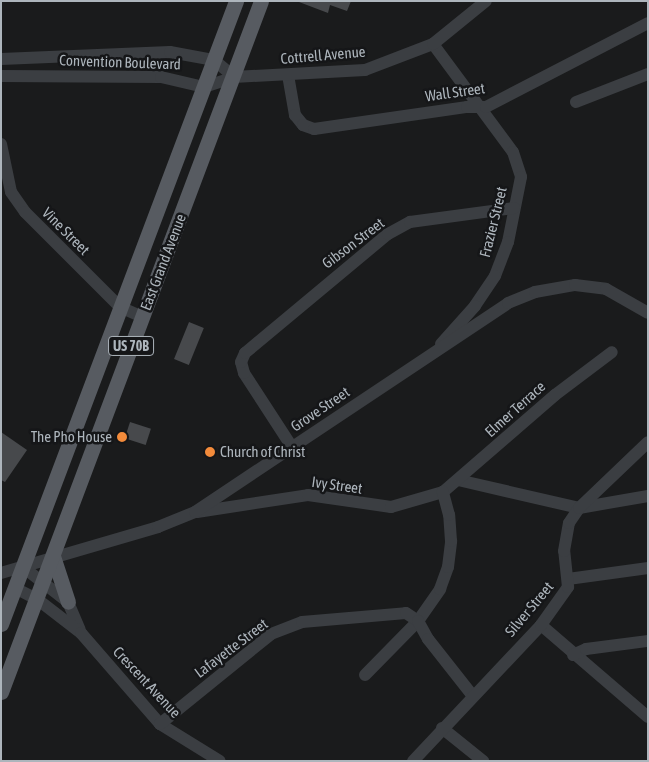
<!DOCTYPE html>
<style>
body{margin:0}
#map{position:relative;width:649px;height:762px;overflow:hidden;background:#1a1b1c;font-family:"Asap Condensed",sans-serif}
div>[style]{position:absolute}
.building>*{inset:0;background:#47494c;transform-origin:0 0}
.minor>*{height:12px;margin:-6px;padding:0 6px;transform-origin:6px;border-radius:6px;background:#3b3e42}
.major>*{height:15px;margin:-7.5px;padding:0 7.5px;transform-origin:7.5px;border-radius:7.5px;background:#575b61}
.dots>*{width:14px;height:14px;translate:-50% -50%;box-sizing:border-box;border:2px solid #151618;border-radius:50%}
span{translate:-50% -50%;white-space:nowrap;text-align:center;line-height:1.15;-webkit-text-stroke:5px #151618;paint-order:stroke}
.shield-label span{padding:1px 4px;background:#151618;border:1px solid;border-radius:4px;-webkit-text-stroke-width:0}
.shield-label{font-size:14px;color:#adb5bc;font-weight:700}
.street-label{font-size:15px;color:#adb5bc}
.poi-label{font-size:15px;color:#adb5bc}
.right{translate:-100% -50%;text-align:right}
.left{translate:0 -50%;text-align:left}
.frame{position:absolute;inset:0;border:2px solid #adb5bc;pointer-events:none}
</style>
<div id="map">
<div class="building">
<i style="clip-path:polygon(351px 1px,347px 11px,330px 5px,328px 13px,299px 2px)"></i>
<i style="left:189px;top:322px;width:16px;height:40px;rotate:22deg"></i>
<i style="left:130px;top:422px;width:22px;height:17px;rotate:18deg"></i>
<i style="clip-path:polygon(1px 432px,27px 450px,5px 482px,1px 480px)"></i>
</div>
<div class="minor">
<i style="left:433px;top:44px;width:134px;rotate:53.5deg"></i>
<i style="left:513px;top:152px;width:26px;rotate:72deg"></i>
<i style="left:521px;top:177px;width:66px;rotate:101.3deg"></i>
<i style="left:508px;top:242px;width:36px;rotate:111deg"></i>
<i style="left:495px;top:276px;width:36px;rotate:124deg"></i>
<i style="left:475px;top:306px;width:51px;rotate:131.8deg"></i>
<i style="left:1px;top:59px;width:169px;rotate:-2.4deg"></i>
<i style="left:170px;top:52px;width:45px;rotate:10.3deg"></i>
<i style="left:214px;top:60px;width:26px;rotate:40deg"></i>
<i style="left:288px;top:75px;width:41px;rotate:80.1deg"></i>
<i style="left:295px;top:115px;width:13px;rotate:51deg"></i>
<i style="left:303px;top:125px;width:12px;rotate:20deg"></i>
<i style="left:314px;top:129px;width:155px;rotate:-8.2deg"></i>
<i style="left:467px;top:107px;width:19px"></i>
<i style="left:486px;top:107px;width:182px;rotate:-27.4deg"></i>
<i style="left:1px;top:76px;width:160px;rotate:0.4deg"></i>
<i style="left:161px;top:77px;width:44px;rotate:13.1deg"></i>
<i style="left:204px;top:87px;width:32px;rotate:-18deg"></i>
<i style="left:234px;top:77px;width:131px;rotate:-3.1deg"></i>
<i style="left:365px;top:70px;width:73px;rotate:-20.9deg"></i>
<i style="left:433px;top:44px;width:68px;rotate:-39.1deg"></i>
<i style="left:576px;top:102px;width:77px;rotate:-21.3deg"></i>
<i style="left:1px;top:144px;width:49px;rotate:78.2deg"></i>
<i style="left:11px;top:192px;width:24px;rotate:55deg"></i>
<i style="left:25px;top:212px;width:134px;rotate:45deg"></i>
<i style="left:120px;top:307px;width:24px;rotate:24deg"></i>
<i style="left:292px;top:447px;width:88px;rotate:-123deg"></i>
<i style="left:244px;top:373px;width:11px;rotate:-105deg"></i>
<i style="left:241px;top:362px;width:10px;rotate:-66deg"></i>
<i style="left:245px;top:353px;width:186px;rotate:-39.8deg"></i>
<i style="left:388px;top:234px;width:25px;rotate:-29deg"></i>
<i style="left:410px;top:222px;width:105px;rotate:-7.7deg"></i>
<i style="left:458px;top:480px;width:124px;rotate:13deg"></i>
<i style="left:579px;top:508px;width:70px;rotate:-9.9deg"></i>
<i style="left:197px;top:512px;width:112px;rotate:-8.7deg"></i>
<i style="left:308px;top:495px;width:84px;rotate:8.2deg"></i>
<i style="left:391px;top:507px;width:54px;rotate:-16.1deg"></i>
<i style="left:443px;top:492px;width:148px;rotate:-40.9deg"></i>
<i style="left:555px;top:395px;width:71px;rotate:-37deg"></i>
<i style="left:23px;top:567px;width:57px;rotate:37.9deg"></i>
<i style="left:68px;top:602px;width:30px;rotate:67deg"></i>
<i style="left:1px;top:573px;width:164px;rotate:-16.3deg"></i>
<i style="left:158px;top:527px;width:40px;rotate:-22deg"></i>
<i style="left:195px;top:512px;width:376px;rotate:-33.7deg"></i>
<i style="left:508px;top:303px;width:29px;rotate:-22deg"></i>
<i style="left:535px;top:292px;width:41px;rotate:-9.9deg"></i>
<i style="left:575px;top:285px;width:31px;rotate:7deg"></i>
<i style="left:606px;top:289px;width:48px;rotate:29.7deg"></i>
<i style="left:568px;top:579px;width:81px;rotate:-7.8deg"></i>
<i style="left:15px;top:588px;width:25px;rotate:27deg"></i>
<i style="left:37px;top:599px;width:56px;rotate:37.7deg"></i>
<i style="left:81px;top:633px;width:121px;rotate:49deg"></i>
<i style="left:160px;top:724px;width:70px;rotate:31.7deg"></i>
<i style="left:541px;top:625px;width:141px;rotate:40.7deg"></i>
<i style="left:573px;top:655px;width:14px;rotate:-25deg"></i>
<i style="left:586px;top:649px;width:63px;rotate:-7.4deg"></i>
<i style="left:365px;top:675px;width:76px;rotate:-45.5deg"></i>
<i style="left:418px;top:621px;width:39px;rotate:-55deg"></i>
<i style="left:440px;top:589px;width:23px;rotate:-70deg"></i>
<i style="left:448px;top:567px;width:26px;rotate:-83deg"></i>
<i style="left:451px;top:541px;width:26px;rotate:-94deg"></i>
<i style="left:449px;top:515px;width:24px;rotate:-105deg"></i>
<i style="left:160px;top:724px;width:143px;rotate:-39deg"></i>
<i style="left:271px;top:634px;width:33px;rotate:-21deg"></i>
<i style="left:302px;top:622px;width:104px;rotate:-4.9deg"></i>
<i style="left:406px;top:613px;width:14px;rotate:34deg"></i>
<i style="left:418px;top:621px;width:21px;rotate:61deg"></i>
<i style="left:428px;top:639px;width:71px;rotate:51.8deg"></i>
<i style="left:442px;top:728px;width:53px;rotate:38.8deg"></i>
<i style="left:413px;top:761px;width:187px;rotate:-46.7deg"></i>
<i style="left:541px;top:625px;width:47px;rotate:-54.6deg"></i>
<i style="left:568px;top:587px;width:36px;rotate:-96deg"></i>
<i style="left:564px;top:551px;width:28px;rotate:-80deg"></i>
<i style="left:569px;top:523px;width:18px;rotate:-56deg"></i>
<i style="left:579px;top:508px;width:95px;rotate:-43.7deg"></i>
</div>
<div class="major">
<i style="left:53px;top:556px;width:48px;rotate:71.9deg"></i>
<i style="left:1px;top:624px;width:666px;rotate:-69.33deg"></i>
<i style="left:1px;top:692px;width:738px;rotate:-69.38deg"></i>
</div>
<div class="dots">
<i style="left:122px;top:437px;background:#f38b3b"></i>
<i style="left:210px;top:452px;background:#f38b3b"></i>
</div>
<div class="shield-label">
<span style="left:131px;top:346px">US 70B</span>
</div>
<div class="street-label">
<span style="left:323px;top:55px;rotate:-5deg">Cottrell Avenue</span>
<span style="left:120px;top:62px;rotate:2deg">Convention Boulevard</span>
<span style="left:455px;top:92px;rotate:-8deg">Wall Street</span>
<span style="left:493px;top:222px;rotate:-76deg">Frazier Street</span>
<span style="left:66px;top:231px;rotate:45deg">Vine Street</span>
<span style="left:353px;top:243px;rotate:-37deg">Gibson Street</span>
<span style="left:163px;top:262px;rotate:-69deg">East Grand Avenue</span>
<span style="left:320px;top:409px;rotate:-34deg">Grove Street</span>
<span style="left:515px;top:409px;rotate:-42deg">Elmer Terrace</span>
<span style="left:337px;top:485px;rotate:8deg">Ivy Street</span>
<span style="left:529px;top:609px;rotate:-50deg">Silver Street</span>
<span style="left:231px;top:648px;rotate:-37deg">Lafayette Street</span>
<span style="left:147px;top:682px;rotate:47deg">Crescent Avenue</span>
</div>
<div class="poi-label">
<span class="right" style="left:112px;top:437px">The Pho House</span>
<span class="left" style="left:220px;top:452px">Church of Christ</span>
</div>
<div class="frame"></div>
</div>
